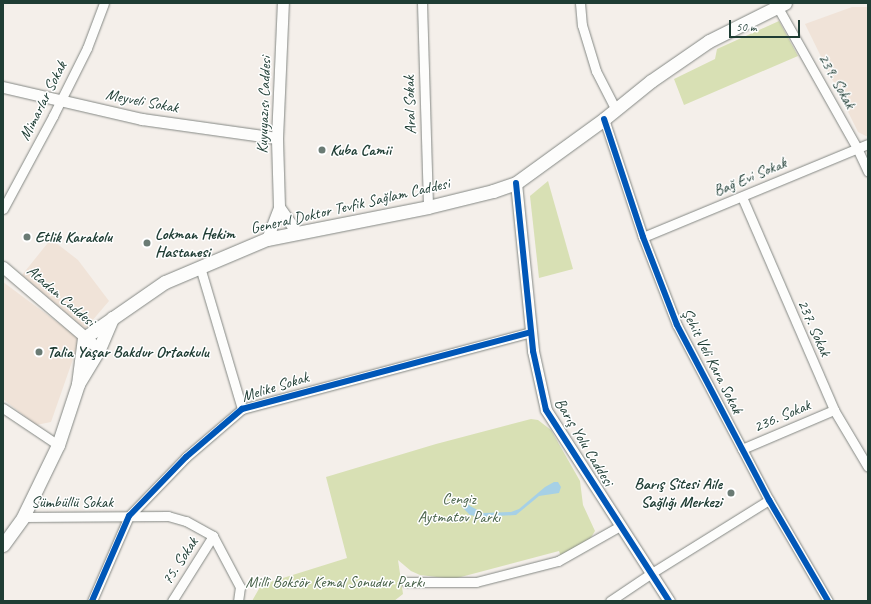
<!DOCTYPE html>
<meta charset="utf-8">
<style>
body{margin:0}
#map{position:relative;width:871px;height:604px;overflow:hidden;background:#f4efea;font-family:Caveat,sans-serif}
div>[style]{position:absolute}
.built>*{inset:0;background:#f0e3d8}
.green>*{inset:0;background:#d8e0b4}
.water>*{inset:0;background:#a6d0e6}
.roads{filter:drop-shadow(0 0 1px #848884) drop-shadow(0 0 1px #848884)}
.minor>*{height:9px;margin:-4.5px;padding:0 4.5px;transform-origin:4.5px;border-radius:4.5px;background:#fdfdfc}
.tertiary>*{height:11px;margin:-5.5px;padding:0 5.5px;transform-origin:5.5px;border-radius:5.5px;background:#fdfdfc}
.secondary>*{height:13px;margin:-6.5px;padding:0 6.5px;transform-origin:6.5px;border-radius:6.5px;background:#fdfdfc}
.cycleway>*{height:6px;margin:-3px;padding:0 3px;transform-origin:3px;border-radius:3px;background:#0057b8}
.dots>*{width:11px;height:11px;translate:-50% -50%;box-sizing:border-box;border:2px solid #fff;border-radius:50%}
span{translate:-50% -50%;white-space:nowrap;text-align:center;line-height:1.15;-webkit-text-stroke:3px #fff;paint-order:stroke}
.street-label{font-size:16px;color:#1f3d34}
.poi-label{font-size:16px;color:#1f3d34;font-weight:700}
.left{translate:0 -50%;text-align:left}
.right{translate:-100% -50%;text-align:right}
.park-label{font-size:16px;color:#486249}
.frame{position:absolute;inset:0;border:4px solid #1f3d34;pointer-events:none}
.scale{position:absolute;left:729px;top:20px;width:71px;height:18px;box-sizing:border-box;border:2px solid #1f3d34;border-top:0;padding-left:5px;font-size:12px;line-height:14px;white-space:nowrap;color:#1f3d34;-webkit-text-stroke:3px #fff;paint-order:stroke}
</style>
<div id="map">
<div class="built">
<i style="clip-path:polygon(852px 7px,868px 7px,868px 137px,858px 132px,805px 24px)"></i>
<i style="clip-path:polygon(51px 239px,78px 260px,109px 301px,85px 329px,22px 275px)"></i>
<i style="clip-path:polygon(3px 282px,80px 339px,51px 422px,36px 425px,3px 399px)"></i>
</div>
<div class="green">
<i style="clip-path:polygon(779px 21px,798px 56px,684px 105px,674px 79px,715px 59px,717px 49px)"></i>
<i style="clip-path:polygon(548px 181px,573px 269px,539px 278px,530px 196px)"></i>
<i style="clip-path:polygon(531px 419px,538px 420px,551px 430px,580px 481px,583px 505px,595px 531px,590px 539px,561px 557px,559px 551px,457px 578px,445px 578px,420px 575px,411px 571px,398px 560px,403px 594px,394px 601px,252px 601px,260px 587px,267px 583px,347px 558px,326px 477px,436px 444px)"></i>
</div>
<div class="water">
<i style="clip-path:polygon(558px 482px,561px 487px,559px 493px,539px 496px,516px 515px,480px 517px,470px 515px,461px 506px,466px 502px,470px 506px,483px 513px,511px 512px,519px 509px,545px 487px,554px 482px)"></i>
</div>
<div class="roads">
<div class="minor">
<i style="left:422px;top:3px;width:204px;rotate:88.3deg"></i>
<i style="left:580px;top:3px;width:22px;rotate:85deg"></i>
<i style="left:582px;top:25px;width:48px;rotate:73.1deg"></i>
<i style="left:596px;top:71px;width:44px;rotate:62.9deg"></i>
<i style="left:777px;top:6px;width:163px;rotate:60.6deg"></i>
<i style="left:857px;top:148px;width:26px;rotate:65deg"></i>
<i style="left:604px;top:119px;width:124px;rotate:71.7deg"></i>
<i style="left:643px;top:237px;width:94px;rotate:68.9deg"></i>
<i style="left:677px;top:325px;width:198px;rotate:62.3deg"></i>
<i style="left:769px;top:500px;width:117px;rotate:59.7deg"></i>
<i style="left:742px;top:197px;width:232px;rotate:66.6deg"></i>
<i style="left:834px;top:410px;width:66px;rotate:59.2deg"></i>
<i style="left:3px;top:209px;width:106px;rotate:-61.7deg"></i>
<i style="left:53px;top:116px;width:76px;rotate:-63.4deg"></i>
<i style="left:87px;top:48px;width:48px;rotate:-69.3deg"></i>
<i style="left:643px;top:237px;width:243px;rotate:-22.5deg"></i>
<i style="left:200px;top:267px;width:148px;rotate:73.5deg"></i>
<i style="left:3px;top:408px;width:66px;rotate:33.9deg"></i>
<i style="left:742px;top:449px;width:100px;rotate:-23deg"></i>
<i style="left:23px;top:517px;width:145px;rotate:-0.4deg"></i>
<i style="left:168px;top:516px;width:19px;rotate:16deg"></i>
<i style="left:186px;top:521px;width:31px;rotate:29deg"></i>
<i style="left:213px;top:536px;width:58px;rotate:62.1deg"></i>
<i style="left:240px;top:587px;width:14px;rotate:98deg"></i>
<i style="left:406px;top:582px;width:70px"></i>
<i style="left:476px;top:582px;width:85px;rotate:-14.4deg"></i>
<i style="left:558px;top:561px;width:71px;rotate:-29.4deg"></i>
<i style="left:92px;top:601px;width:93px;rotate:-66.5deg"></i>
<i style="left:129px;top:516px;width:82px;rotate:-46deg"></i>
<i style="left:186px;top:457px;width:74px;rotate:-40.6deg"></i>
<i style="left:242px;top:409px;width:299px;rotate:-14.9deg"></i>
<i style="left:172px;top:601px;width:77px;rotate:-57.8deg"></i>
<i style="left:610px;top:601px;width:48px;rotate:-34deg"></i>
<i style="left:650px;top:574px;width:140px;rotate:-31.9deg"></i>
</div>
<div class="tertiary">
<i style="left:3px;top:87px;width:143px;rotate:13deg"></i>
<i style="left:142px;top:119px;width:136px;rotate:8deg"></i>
<i style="left:516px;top:183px;width:169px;rotate:84.2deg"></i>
<i style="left:533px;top:351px;width:60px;rotate:77.6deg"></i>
<i style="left:546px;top:410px;width:227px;rotate:57.2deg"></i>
<i style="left:279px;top:207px;width:32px;rotate:55deg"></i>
<i style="left:267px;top:239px;width:34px;rotate:-69deg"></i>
<i style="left:279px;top:207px;width:69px;rotate:-91.7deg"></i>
<i style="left:277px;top:138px;width:135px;rotate:-87.5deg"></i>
<i style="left:3px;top:267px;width:126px;rotate:40.5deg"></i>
</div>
<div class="secondary">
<i style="left:78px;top:384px;width:46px;rotate:-82.6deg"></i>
<i style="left:84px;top:338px;width:98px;rotate:-34.7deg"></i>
<i style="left:165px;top:282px;width:111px;rotate:-22.9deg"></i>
<i style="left:267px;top:239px;width:164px;rotate:-11.2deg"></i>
<i style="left:428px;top:207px;width:67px;rotate:-13.8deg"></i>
<i style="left:493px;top:191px;width:24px;rotate:-19deg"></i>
<i style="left:516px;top:183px;width:109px;rotate:-36deg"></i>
<i style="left:604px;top:119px;width:60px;rotate:-39deg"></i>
<i style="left:651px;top:81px;width:70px;rotate:-34.6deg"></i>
<i style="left:709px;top:41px;width:85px;rotate:-26.6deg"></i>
<i style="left:3px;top:545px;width:34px;rotate:-54deg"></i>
<i style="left:23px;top:517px;width:80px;rotate:-64.1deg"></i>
<i style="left:58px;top:445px;width:64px;rotate:-71.8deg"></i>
<i style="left:78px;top:384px;width:41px;rotate:-59deg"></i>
<i style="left:99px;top:349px;width:34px;rotate:-67deg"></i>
</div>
</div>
<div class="cycleway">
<i style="left:604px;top:119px;width:124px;rotate:71.7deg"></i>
<i style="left:643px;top:237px;width:94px;rotate:68.9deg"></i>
<i style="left:677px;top:325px;width:198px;rotate:62.3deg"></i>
<i style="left:769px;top:500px;width:117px;rotate:59.7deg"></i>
<i style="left:516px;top:183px;width:169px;rotate:84.2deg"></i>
<i style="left:533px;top:351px;width:60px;rotate:77.6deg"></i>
<i style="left:546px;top:410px;width:227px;rotate:57.2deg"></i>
<i style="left:92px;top:601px;width:93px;rotate:-66.5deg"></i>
<i style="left:129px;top:516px;width:82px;rotate:-46deg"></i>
<i style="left:186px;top:457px;width:74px;rotate:-40.6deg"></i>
<i style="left:242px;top:409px;width:299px;rotate:-14.9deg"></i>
</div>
<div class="dots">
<i style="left:322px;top:150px;background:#6a7b74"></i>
<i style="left:27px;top:237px;background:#6a7b74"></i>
<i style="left:147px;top:243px;background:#6a7b74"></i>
<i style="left:39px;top:352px;background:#6a7b74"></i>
<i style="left:731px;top:493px;background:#6a7b74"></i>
</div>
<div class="street-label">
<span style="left:837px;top:81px;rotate:61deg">239. Sokak</span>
<span style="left:43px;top:101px;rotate:-63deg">Mimarlar Sokak</span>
<span style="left:142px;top:101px;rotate:11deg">Meyveli Sokak</span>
<span style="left:264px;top:105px;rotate:-88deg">Kuyuyazısı Caddesi</span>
<span style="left:410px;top:105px;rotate:-92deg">Aral Sokak</span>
<span style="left:750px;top:177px;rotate:-23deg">Bağ Evi Sokak</span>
<span style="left:350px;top:206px;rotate:-13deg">General Doktor Tevfik Sağlam Caddesi</span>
<span style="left:61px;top:296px;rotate:41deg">Atadan Caddesi</span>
<span style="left:814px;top:328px;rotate:66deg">237. Sokak</span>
<span style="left:712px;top:361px;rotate:63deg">Şehit Veli Kara Sokak</span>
<span style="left:275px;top:387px;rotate:-17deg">Melike Sokak</span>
<span style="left:782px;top:416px;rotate:-23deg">236. Sokak</span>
<span style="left:584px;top:442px;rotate:59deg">Barış Yolu Caddesi</span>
<span style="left:72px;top:502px">Sümbüllü Sokak</span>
<span style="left:180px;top:561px;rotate:-57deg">75. Sokak</span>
</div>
<div class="poi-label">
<span class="left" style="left:330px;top:150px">Kuba Camii</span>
<span class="left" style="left:155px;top:243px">Lokman Hekim<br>Hastanesi</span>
<span class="left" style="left:35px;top:237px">Etlik Karakolu</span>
<span class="left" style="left:47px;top:352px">Talia Yaşar Bakdur Ortaokulu</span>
<span class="right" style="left:722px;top:493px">Barış Sitesi Aile<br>Sağlığı Merkezi</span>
</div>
<div class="park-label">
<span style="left:459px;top:508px">Cengiz<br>Aytmatov Parkı</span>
<span style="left:335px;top:582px">Millî Boksör Kemal Sonudur Parkı</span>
</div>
<div class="frame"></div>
<div class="scale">50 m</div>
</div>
